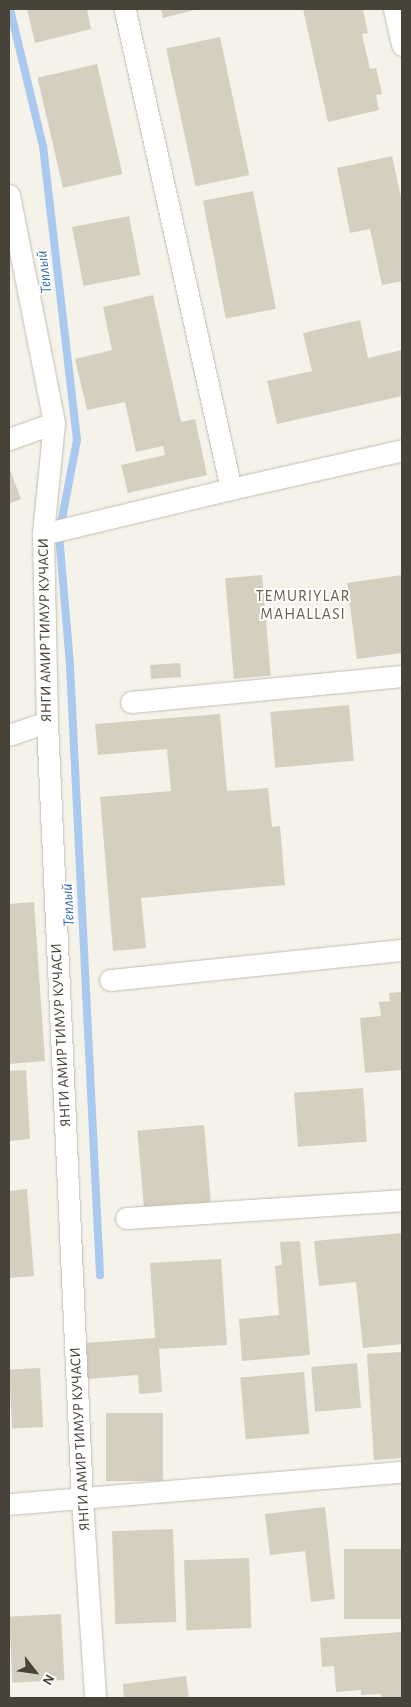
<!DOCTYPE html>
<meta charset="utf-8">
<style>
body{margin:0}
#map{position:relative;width:411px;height:1707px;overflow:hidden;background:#f4f2e9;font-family:"Alegreya Sans",sans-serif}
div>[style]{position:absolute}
.stream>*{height:8px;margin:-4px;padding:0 4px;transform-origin:4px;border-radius:4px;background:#a9c9ee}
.building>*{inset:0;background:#d5cfbf;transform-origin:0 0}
.roads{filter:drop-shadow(0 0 1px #c2beaf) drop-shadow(0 0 1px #c2beaf)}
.minor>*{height:21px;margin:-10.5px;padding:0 10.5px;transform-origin:10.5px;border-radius:10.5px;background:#fff}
span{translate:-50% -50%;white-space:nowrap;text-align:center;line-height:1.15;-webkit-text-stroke:4px #fff;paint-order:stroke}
.street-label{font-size:15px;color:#484338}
.water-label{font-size:16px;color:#356db0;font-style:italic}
.neighbourhood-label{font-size:16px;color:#6a634f;letter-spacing:1px}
.frame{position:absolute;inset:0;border:10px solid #484338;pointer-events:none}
.north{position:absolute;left:10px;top:1647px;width:50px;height:50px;-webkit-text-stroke:4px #fff;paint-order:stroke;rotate:120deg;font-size:14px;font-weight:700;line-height:20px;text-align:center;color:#484338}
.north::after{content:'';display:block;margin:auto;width:18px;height:22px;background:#484338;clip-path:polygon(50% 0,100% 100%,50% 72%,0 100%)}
</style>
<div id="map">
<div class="stream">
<i style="left:10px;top:9px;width:141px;rotate:76.5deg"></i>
<i style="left:43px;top:146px;width:296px;rotate:83.4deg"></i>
<i style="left:77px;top:440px;width:96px;rotate:100.8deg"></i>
<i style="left:59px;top:534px;width:132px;rotate:85.2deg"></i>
<i style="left:70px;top:666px;width:610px;rotate:87.18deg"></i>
</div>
<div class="building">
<i style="clip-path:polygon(27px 9px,87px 9px,91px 29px,35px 43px)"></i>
<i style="clip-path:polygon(161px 9px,198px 9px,163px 18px)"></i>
<i style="clip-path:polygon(303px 9px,363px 10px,368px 33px,362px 34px,370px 69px,376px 68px,382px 94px,376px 95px,379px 110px,328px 122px)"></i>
<i style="left:220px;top:37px;width:141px;height:55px;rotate:78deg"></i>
<i style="left:97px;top:64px;width:113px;height:61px;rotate:77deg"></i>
<i style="clip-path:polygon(392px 156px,402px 202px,402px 281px,382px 285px,370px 229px,350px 233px,337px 168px)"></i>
<i style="left:253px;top:191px;width:120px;height:51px;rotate:79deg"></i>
<i style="left:129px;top:216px;width:60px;height:58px;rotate:79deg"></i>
<i style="clip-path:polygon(153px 295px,181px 422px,195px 419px,207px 475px,128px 493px,121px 465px,165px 455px,163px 446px,136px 452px,125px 402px,87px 410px,75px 359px,112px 350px,103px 307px)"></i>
<i style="clip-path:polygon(360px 320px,368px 358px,402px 350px,402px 396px,277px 424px,267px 381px,312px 371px,303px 333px)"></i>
<i style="clip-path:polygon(9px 467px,21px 499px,9px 504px)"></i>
<i style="left:262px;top:575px;width:101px;height:37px;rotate:85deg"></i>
<i style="clip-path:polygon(402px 575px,402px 653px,357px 659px,347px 583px)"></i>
<i style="left:180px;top:663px;width:14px;height:30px;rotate:86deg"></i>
<i style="left:349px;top:705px;width:56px;height:79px;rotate:85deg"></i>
<i style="clip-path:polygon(220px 714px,227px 791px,268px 788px,272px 827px,280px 826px,285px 885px,141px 898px,146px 948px,113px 951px,100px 797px,171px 791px,167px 749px,98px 755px,95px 724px)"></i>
<i style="clip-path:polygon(34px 902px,45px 1061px,9px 1064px,9px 904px)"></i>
<i style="clip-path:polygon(402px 992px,402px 1070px,365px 1073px,360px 1018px,381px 1016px,379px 1002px,390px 1001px,389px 993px)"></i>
<i style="clip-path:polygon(26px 1070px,30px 1139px,9px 1141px,9px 1071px)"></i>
<i style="left:363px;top:1088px;width:54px;height:69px;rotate:86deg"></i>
<i style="left:204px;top:1125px;width:80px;height:67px;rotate:85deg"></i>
<i style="clip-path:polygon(27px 1189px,34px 1276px,9px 1278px,9px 1191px)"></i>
<i style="clip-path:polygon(402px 1233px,402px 1344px,363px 1348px,356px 1282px,319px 1286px,314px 1241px)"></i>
<i style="clip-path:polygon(300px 1241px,310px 1355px,242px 1361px,239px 1319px,279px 1315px,275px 1266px,282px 1265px,280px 1242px)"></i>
<i style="clip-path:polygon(221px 1259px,227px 1345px,159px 1349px,162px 1392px,139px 1394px,138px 1375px,87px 1379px,85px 1343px,155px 1338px,150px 1263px)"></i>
<i style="clip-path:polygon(402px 1352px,402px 1458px,374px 1460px,367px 1354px)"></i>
<i style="left:357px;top:1363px;width:45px;height:46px;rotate:85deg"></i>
<i style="left:40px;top:1368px;width:59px;height:31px;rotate:87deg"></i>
<i style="left:304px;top:1372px;width:62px;height:64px;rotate:85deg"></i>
<i style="left:106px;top:1413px;width:57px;height:68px"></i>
<i style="clip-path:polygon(325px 1507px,335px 1599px,311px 1602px,305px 1551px,270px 1555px,265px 1514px)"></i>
<i style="left:173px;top:1529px;width:93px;height:61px;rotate:88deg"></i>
<i style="left:402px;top:1549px;width:70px;height:58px;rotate:90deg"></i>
<i style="left:249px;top:1558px;width:70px;height:65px;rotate:88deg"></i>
<i style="left:61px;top:1614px;width:66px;height:52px;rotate:87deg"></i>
<i style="clip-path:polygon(402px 1632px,402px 1698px,381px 1698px,381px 1694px,361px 1695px,361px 1690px,336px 1692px,334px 1666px,322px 1667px,320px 1638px)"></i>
<i style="clip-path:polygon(186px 1676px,189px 1698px,124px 1698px,123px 1684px)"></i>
</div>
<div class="roads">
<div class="minor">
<i style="left:394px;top:9px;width:37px;rotate:77deg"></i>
<i style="left:9px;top:195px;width:232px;rotate:78.8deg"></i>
<i style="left:54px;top:423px;width:112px;rotate:95.7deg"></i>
<i style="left:43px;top:534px;width:188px;rotate:88.8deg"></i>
<i style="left:47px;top:722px;width:779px;rotate:87.42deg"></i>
<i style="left:82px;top:1500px;width:198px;rotate:86.2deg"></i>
<i style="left:9px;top:439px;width:48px;rotate:-19.6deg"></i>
<i style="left:231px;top:489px;width:175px;rotate:-12.8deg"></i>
<i style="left:43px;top:534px;width:193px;rotate:-13.5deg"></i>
<i style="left:231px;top:489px;width:492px;rotate:-102.5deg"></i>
<i style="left:131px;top:702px;width:272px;rotate:-5.5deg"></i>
<i style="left:9px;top:735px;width:40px;rotate:-18.9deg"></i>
<i style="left:110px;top:980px;width:294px;rotate:-5.9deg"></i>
<i style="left:126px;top:1218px;width:277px;rotate:-3.7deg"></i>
<i style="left:9px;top:1504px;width:394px;rotate:-4.7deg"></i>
</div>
</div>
<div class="street-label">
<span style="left:45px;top:630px;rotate:-91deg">ЯНГИ АМИР ТИМУР КУЧАСИ</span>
<span style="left:61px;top:1035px;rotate:-93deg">ЯНГИ АМИР ТИМУР КУЧАСИ</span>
<span style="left:80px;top:1439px;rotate:-93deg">ЯНГИ АМИР ТИМУР КУЧАСИ</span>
</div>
<div class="water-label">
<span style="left:44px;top:272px;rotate:-97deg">Теплый</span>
<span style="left:68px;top:905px;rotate:-93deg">Теплый</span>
</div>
<div class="neighbourhood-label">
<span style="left:303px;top:605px">TEMURIYLAR<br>MAHALLASI</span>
</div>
<div class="frame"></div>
<div class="north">N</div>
</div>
